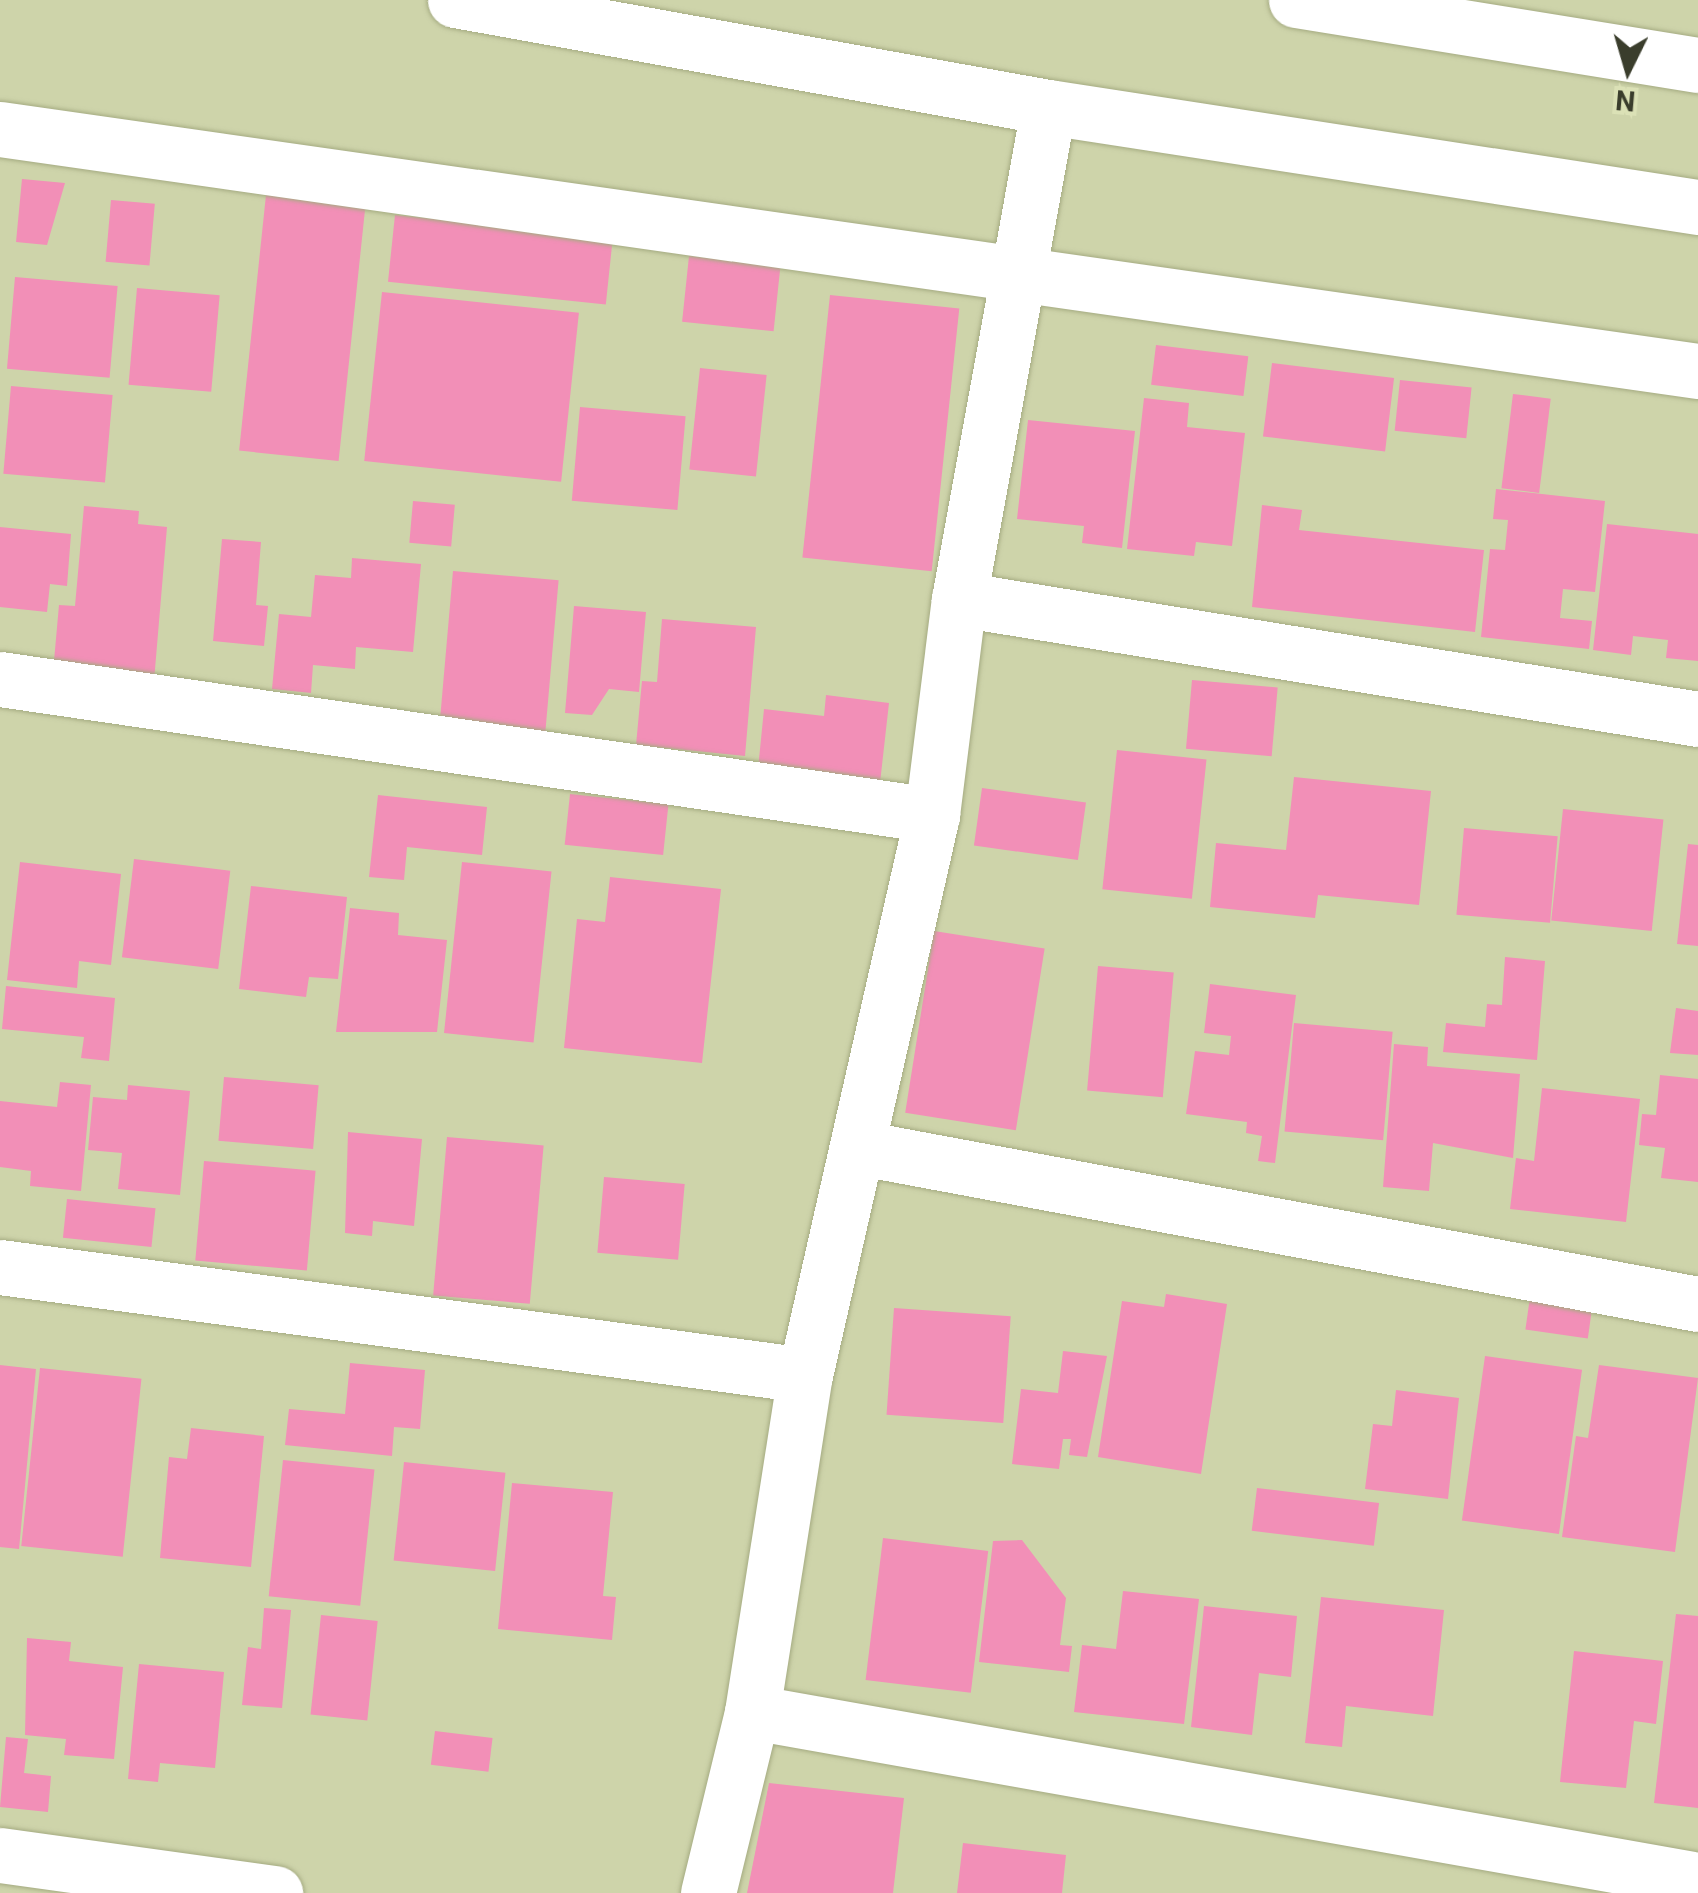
<!DOCTYPE html>
<style>
body{margin:0}
#map{position:relative;width:1698px;height:1893px;overflow:hidden;background:#ced4aa;font-family:Roboto,sans-serif}
div>[style]{position:absolute}
.building>*{inset:0;background:#f28fb7;transform-origin:0 0}
.roads{filter:drop-shadow(0 0 2px #a5ab82) drop-shadow(0 0 2px #a5ab82)}
.minor>*{height:55px;margin:-27.5px;padding:0 27.5px;transform-origin:27.5px;border-radius:27.5px;background:#fff}
.trunk>*{height:55px;margin:-27.5px;padding:0 27.5px;transform-origin:27.5px;border-radius:27.5px;background:#fff}
span{translate:-50% -50%;white-space:nowrap;text-align:center;line-height:1.15;-webkit-text-stroke:8px #dbe1b6;paint-order:stroke}
.north{position:absolute;left:1578px;top:20px;width:100px;height:100px;-webkit-text-stroke:8px #dbe1b6;paint-order:stroke;rotate:185deg;font-size:28px;font-weight:700;line-height:40px;text-align:center;color:#3a3d2c}
.north::after{content:'';display:block;margin:auto;width:35px;height:45px;background:#3a3d2c;clip-path:polygon(50% 0,100% 100%,50% 72%,0 100%)}
</style>
<div id="map">
<div class="building">
<i style="clip-path:polygon(22px 179px,65px 183px,47px 245px,16px 242px)"></i>
<i style="left:266px;top:195px;width:100px;height:257px;rotate:6deg"></i>
<i style="left:111px;top:200px;width:44px;height:62px;rotate:5deg"></i>
<i style="left:395px;top:215px;width:219px;height:67px;rotate:6deg"></i>
<i style="left:689px;top:256px;width:92px;height:66px;rotate:6deg"></i>
<i style="left:15px;top:277px;width:103px;height:92px;rotate:5deg"></i>
<i style="left:137px;top:288px;width:83px;height:97px;rotate:5deg"></i>
<i style="left:382px;top:292px;width:198px;height:170px;rotate:6deg"></i>
<i style="left:830px;top:295px;width:130px;height:264px;rotate:6deg"></i>
<i style="left:1156px;top:345px;width:93px;height:40px;rotate:7deg"></i>
<i style="left:1272px;top:363px;width:123px;height:74px;rotate:7deg"></i>
<i style="left:700px;top:368px;width:67px;height:102px;rotate:6deg"></i>
<i style="left:1400px;top:380px;width:72px;height:51px;rotate:6deg"></i>
<i style="left:11px;top:386px;width:102px;height:88px;rotate:5deg"></i>
<i style="left:1513px;top:394px;width:38px;height:95px;rotate:7deg"></i>
<i style="clip-path:polygon(1144px 398px,1189px 403px,1187px 427px,1245px 433px,1232px 546px,1196px 542px,1194px 556px,1127px 549px)"></i>
<i style="left:580px;top:407px;width:106px;height:94px;rotate:5deg"></i>
<i style="clip-path:polygon(1028px 420px,1135px 431px,1122px 548px,1082px 543px,1084px 526px,1017px 519px)"></i>
<i style="clip-path:polygon(1496px 489px,1605px 501px,1595px 592px,1563px 589px,1560px 618px,1592px 621px,1589px 649px,1481px 637px,1490px 549px,1505px 550px,1508px 520px,1493px 519px)"></i>
<i style="left:413px;top:501px;width:42px;height:42px;rotate:5deg"></i>
<i style="clip-path:polygon(1262px 505px,1302px 510px,1299px 530px,1484px 550px,1475px 632px,1252px 607px)"></i>
<i style="clip-path:polygon(84px 506px,139px 511px,138px 524px,167px 527px,154px 681px,53px 672px,59px 605px,75px 606px)"></i>
<i style="clip-path:polygon(1607px 524px,1698px 534px,1698px 661px,1666px 658px,1668px 640px,1633px 636px,1631px 655px,1593px 650px)"></i>
<i style="clip-path:polygon(0 527px,71px 534px,67px 586px,50px 584px,47px 612px,0 607px)"></i>
<i style="clip-path:polygon(222px 539px,261px 542px,256px 605px,268px 606px,264px 646px,213px 641px)"></i>
<i style="clip-path:polygon(352px 558px,421px 564px,413px 652px,356px 647px,355px 669px,313px 665px,311px 693px,272px 689px,279px 614px,311px 617px,315px 575px,351px 578px)"></i>
<i style="left:453px;top:571px;width:106px;height:157px;rotate:5deg"></i>
<i style="clip-path:polygon(574px 606px,646px 612px,639px 692px,609px 689px,592px 715px,565px 713px)"></i>
<i style="clip-path:polygon(662px 619px,756px 627px,745px 756px,636px 745px,642px 681px,657px 682px)"></i>
<i style="left:1192px;top:680px;width:86px;height:69px;rotate:5deg"></i>
<i style="clip-path:polygon(826px 695px,889px 703px,880px 783px,758px 769px,764px 709px,824px 716px)"></i>
<i style="left:1117px;top:750px;width:90px;height:140px;rotate:6deg"></i>
<i style="clip-path:polygon(1294px 777px,1431px 791px,1419px 905px,1318px 895px,1315px 918px,1210px 907px,1216px 843px,1286px 850px)"></i>
<i style="left:982px;top:788px;width:105px;height:58px;rotate:8deg"></i>
<i style="left:570px;top:794px;width:99px;height:51px;rotate:6deg"></i>
<i style="clip-path:polygon(378px 795px,487px 807px,482px 855px,407px 847px,404px 880px,369px 877px)"></i>
<i style="left:1563px;top:809px;width:101px;height:112px;rotate:6deg"></i>
<i style="left:1464px;top:828px;width:94px;height:87px;rotate:5deg"></i>
<i style="clip-path:polygon(1688px 844px,1698px 845px,1698px 946px,1677px 944px)"></i>
<i style="left:134px;top:859px;width:97px;height:99px;rotate:7deg"></i>
<i style="clip-path:polygon(20px 862px,121px 874px,111px 965px,79px 961px,77px 988px,7px 980px)"></i>
<i style="left:462px;top:862px;width:90px;height:172px;rotate:6deg"></i>
<i style="clip-path:polygon(610px 877px,721px 889px,702px 1063px,564px 1048px,577px 919px,605px 922px)"></i>
<i style="clip-path:polygon(251px 886px,347px 897px,338px 979px,309px 977px,306px 997px,239px 989px)"></i>
<i style="clip-path:polygon(350px 908px,399px 913px,398px 935px,447px 940px,437px 1032px,336px 1032px)"></i>
<i style="left:934px;top:931px;width:112px;height:184px;rotate:9deg"></i>
<i style="clip-path:polygon(1505px 957px,1545px 961px,1537px 1060px,1443px 1052px,1446px 1023px,1485px 1027px,1487px 1004px,1502px 1005px)"></i>
<i style="left:1098px;top:966px;width:76px;height:125px;rotate:5deg"></i>
<i style="clip-path:polygon(1210px 984px,1296px 995px,1275px 1163px,1258px 1161px,1262px 1136px,1246px 1133px,1247px 1122px,1186px 1114px,1195px 1051px,1229px 1055px,1231px 1036px,1204px 1033px)"></i>
<i style="clip-path:polygon(6px 986px,115px 998px,109px 1061px,81px 1058px,84px 1037px,2px 1029px)"></i>
<i style="clip-path:polygon(1676px 1008px,1698px 1011px,1698px 1055px,1670px 1053px)"></i>
<i style="left:1294px;top:1023px;width:99px;height:109px;rotate:5deg"></i>
<i style="clip-path:polygon(1394px 1044px,1428px 1047px,1427px 1066px,1520px 1074px,1513px 1158px,1433px 1143px,1429px 1191px,1383px 1187px)"></i>
<i style="clip-path:polygon(1660px 1075px,1698px 1079px,1698px 1182px,1661px 1178px,1665px 1148px,1639px 1145px,1642px 1114px,1656px 1115px)"></i>
<i style="left:224px;top:1077px;width:95px;height:64px;rotate:5deg"></i>
<i style="clip-path:polygon(60px 1082px,91px 1085px,81px 1191px,30px 1186px,31px 1171px,0 1167px,0 1101px,57px 1107px)"></i>
<i style="clip-path:polygon(128px 1085px,190px 1091px,180px 1195px,118px 1189px,122px 1153px,88px 1150px,93px 1097px,127px 1100px)"></i>
<i style="clip-path:polygon(1542px 1088px,1640px 1099px,1626px 1222px,1510px 1209px,1516px 1158px,1534px 1161px)"></i>
<i style="clip-path:polygon(348px 1132px,422px 1139px,414px 1226px,373px 1221px,372px 1236px,345px 1233px)"></i>
<i style="left:447px;top:1137px;width:97px;height:159px;rotate:5deg"></i>
<i style="left:204px;top:1161px;width:112px;height:100px;rotate:5deg"></i>
<i style="left:604px;top:1177px;width:81px;height:76px;rotate:5deg"></i>
<i style="left:67px;top:1199px;width:89px;height:39px;rotate:6deg"></i>
<i style="left:1531px;top:1290px;width:63px;height:40px;rotate:8deg"></i>
<i style="clip-path:polygon(1166px 1294px,1227px 1304px,1201px 1474px,1098px 1457px,1122px 1301px,1164px 1307px)"></i>
<i style="left:894px;top:1308px;width:117px;height:107px;rotate:4deg"></i>
<i style="clip-path:polygon(1063px 1351px,1107px 1356px,1087px 1457px,1069px 1455px,1071px 1439px,1063px 1439px,1059px 1469px,1012px 1464px,1021px 1389px,1058px 1393px)"></i>
<i style="left:1485px;top:1356px;width:98px;height:166px;rotate:8deg"></i>
<i style="clip-path:polygon(350px 1363px,425px 1370px,420px 1429px,394px 1427px,392px 1456px,285px 1445px,289px 1409px,345px 1414px)"></i>
<i style="clip-path:polygon(0 1365px,36px 1369px,19px 1549px,0 1547px)"></i>
<i style="clip-path:polygon(1599px 1365px,1698px 1378px,1675px 1552px,1562px 1537px,1576px 1436px,1588px 1438px)"></i>
<i style="left:40px;top:1368px;width:102px;height:179px;rotate:6deg"></i>
<i style="clip-path:polygon(1396px 1390px,1459px 1398px,1448px 1499px,1365px 1489px,1373px 1424px,1392px 1426px)"></i>
<i style="clip-path:polygon(191px 1428px,264px 1436px,251px 1567px,160px 1558px,169px 1457px,187px 1459px)"></i>
<i style="left:283px;top:1460px;width:92px;height:137px;rotate:6deg"></i>
<i style="left:404px;top:1462px;width:102px;height:99px;rotate:6deg"></i>
<i style="clip-path:polygon(512px 1483px,613px 1492px,603px 1596px,616px 1597px,612px 1640px,498px 1629px)"></i>
<i style="left:1257px;top:1488px;width:123px;height:43px;rotate:7deg"></i>
<i style="left:883px;top:1538px;width:106px;height:143px;rotate:7deg"></i>
<i style="clip-path:polygon(1022px 1540px,1066px 1598px,1060px 1645px,1072px 1646px,1069px 1672px,979px 1662px,993px 1541px)"></i>
<i style="clip-path:polygon(1123px 1591px,1199px 1599px,1184px 1724px,1074px 1712px,1082px 1645px,1116px 1649px)"></i>
<i style="clip-path:polygon(1321px 1597px,1444px 1610px,1433px 1716px,1346px 1706px,1342px 1747px,1305px 1743px)"></i>
<i style="clip-path:polygon(1204px 1606px,1297px 1616px,1291px 1677px,1259px 1673px,1252px 1735px,1191px 1727px)"></i>
<i style="clip-path:polygon(264px 1608px,291px 1610px,282px 1708px,242px 1705px,248px 1647px,261px 1649px)"></i>
<i style="clip-path:polygon(1676px 1614px,1698px 1616px,1698px 1808px,1654px 1803px)"></i>
<i style="left:321px;top:1615px;width:57px;height:100px;rotate:6deg"></i>
<i style="clip-path:polygon(27px 1638px,71px 1642px,69px 1661px,123px 1667px,114px 1759px,64px 1755px,66px 1739px,25px 1735px)"></i>
<i style="clip-path:polygon(1574px 1651px,1663px 1661px,1656px 1724px,1634px 1721px,1626px 1788px,1560px 1782px)"></i>
<i style="clip-path:polygon(139px 1664px,224px 1672px,215px 1768px,160px 1763px,158px 1782px,128px 1779px)"></i>
<i style="left:435px;top:1731px;width:58px;height:34px;rotate:7deg"></i>
<i style="clip-path:polygon(6px 1737px,28px 1739px,24px 1773px,51px 1776px,48px 1812px,0 1807px)"></i>
<i style="clip-path:polygon(769px 1783px,904px 1798px,893px 1893px,747px 1893px)"></i>
<i style="clip-path:polygon(963px 1843px,1066px 1855px,1062px 1893px,957px 1893px)"></i>
</div>
<div class="roads">
<div class="minor">
<i style="left:455px;top:0;width:603px;rotate:10.23deg"></i>
<i style="left:1048px;top:107px;width:658px;rotate:8.75deg"></i>
<i style="left:0;top:129px;width:1715px;rotate:8.11deg"></i>
<i style="left:959px;top:599px;width:749px;rotate:9.22deg"></i>
<i style="left:0;top:679px;width:942px;rotate:8.3deg"></i>
<i style="left:861px;top:1148px;width:851px;rotate:10.56deg"></i>
<i style="left:0;top:1267px;width:812px;rotate:7.64deg"></i>
<i style="left:752px;top:1712px;width:961px;rotate:10.07deg"></i>
<i style="left:0;top:1855px;width:278px;rotate:7.9deg"></i>
<i style="left:708px;top:1893px;width:186px;rotate:-76.3deg"></i>
<i style="left:752px;top:1712px;width:341px;rotate:-81.1deg"></i>
<i style="left:805px;top:1375px;width:574px;rotate:-77.22deg"></i>
<i style="left:932px;top:815px;width:218px;rotate:-82.9deg"></i>
<i style="left:959px;top:599px;width:500px;rotate:-79.7deg"></i>
</div>
<div class="trunk">
<i style="left:1296px;top:0;width:407px;rotate:9.2deg"></i>
</div>
</div>
<div class="north">N</div>
</div>
